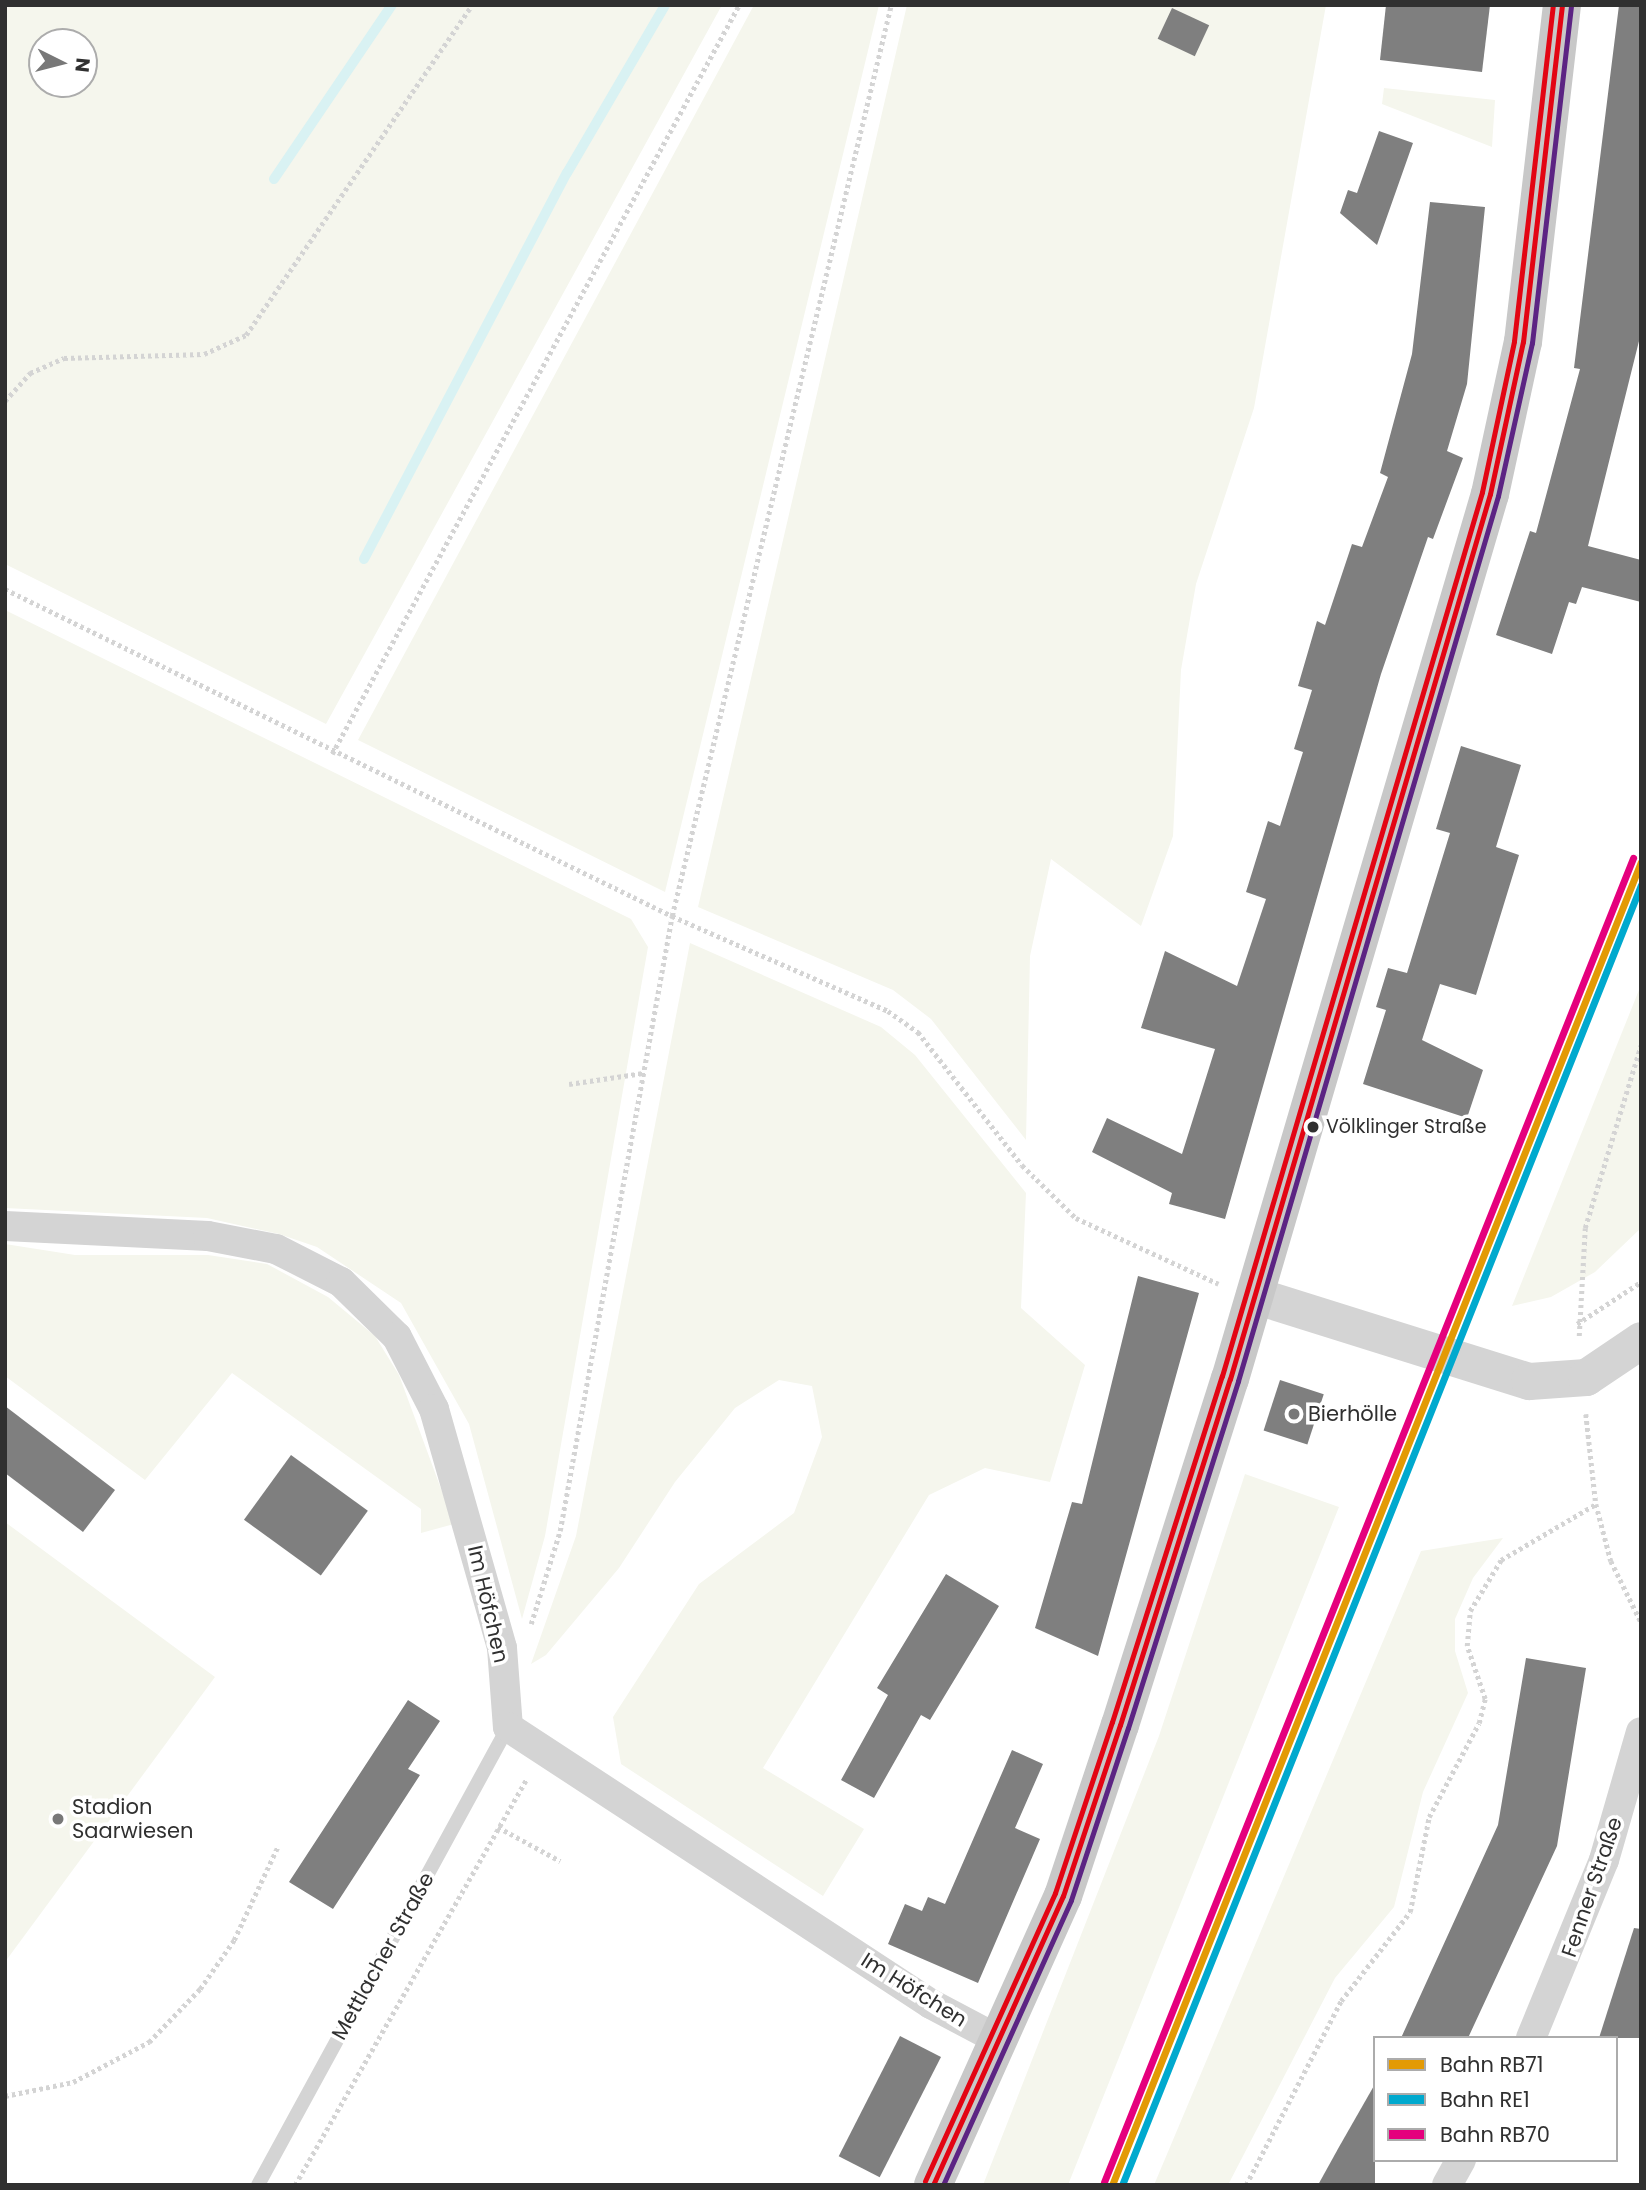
<!DOCTYPE html>
<meta charset="utf-8">
<style>
body{margin:0}
#map{position:relative;width:1646px;height:2190px;overflow:hidden;background:#fff;font-family:Poppins,sans-serif}
div>[style]{position:absolute}
.green>*{inset:0;background:#f5f6ed}
.stream>*{height:10px;margin:-5px;padding:0 5px;transform-origin:5px;border-radius:5px;background:#d9f2f3}
.building>*{inset:0;background:#7f7f7f;transform-origin:0 0}
.path>*{height:4.5px;margin-top:-2.25px;transform-origin:0;background:repeating-linear-gradient(90deg,#d4d4d4 0 3.5px,transparent 0 7px)}
.service>*{height:14px;margin:-7px;padding:0 7px;transform-origin:7px;border-radius:7px;background:#d4d4d4}
.minor>*{height:30px;margin:-15px;padding:0 15px;transform-origin:15px;border-radius:15px;background:#d4d4d4}
.tertiary>*{height:37px;margin:-18.5px;padding:0 18.5px;transform-origin:18.5px;border-radius:18.5px;background:#d4d4d4}
.primary>*{height:38px;margin:-19px;padding:0 19px;transform-origin:19px;border-radius:19px;background:#c8c8c8}
.bus-1>*{height:5px;margin:-2.5px;padding:0 2.5px;transform-origin:2.5px;border-radius:2.5px;background:#e30513}
.bus-2>*{height:5px;margin:-2.5px;padding:0 2.5px;transform-origin:2.5px;border-radius:2.5px;background:#5c2483}
.bus-3>*{height:5px;margin:-2.5px;padding:0 2.5px;transform-origin:2.5px;border-radius:2.5px;background:#e30513}
.rail-1>*{height:7px;margin:-3.5px;padding:0 3.5px;transform-origin:3.5px;border-radius:3.5px;background:#e39a05}
.rail-2>*{height:7px;margin:-3.5px;padding:0 3.5px;transform-origin:3.5px;border-radius:3.5px;background:#00a9ce}
.rail-3>*{height:7px;margin:-3.5px;padding:0 3.5px;transform-origin:3.5px;border-radius:3.5px;background:#e5007d}
.dots>*{width:19px;height:19px;translate:-50% -50%;box-sizing:border-box;border:4px solid #fff;border-radius:50%}
span{translate:-50% -50%;white-space:nowrap;text-align:center;line-height:1.15;-webkit-text-stroke:7px #fff;paint-order:stroke}
.bus-label{font-size:19px;color:#303030}
.left{translate:0 -50%;text-align:left}
.poi-label{font-size:21px;color:#303030}
.street-label{font-size:21px;color:#303030}
.frame{position:absolute;inset:0;border:7px solid #303030;pointer-events:none}
.legend{position:absolute;left:1373px;top:2036px;width:245px;height:126px;box-sizing:border-box;background:#fff;border:2px solid #acacac;margin:0;padding:9px 12px;list-style:none;font-size:21px;color:#303030}
.legend li{display:flex;align-items:center;gap:14px;height:35px}
.legend b{width:35px;border:2px solid #acacac}
.north{position:absolute;left:28px;top:28px;width:70px;height:70px;box-sizing:border-box;background:#fff;border:2px solid #acacac;border-radius:50%;rotate:96deg;font-size:19px;font-weight:700;line-height:28px;text-align:center;color:#303030}
.north::after{content:'';display:block;margin:auto;width:24px;height:32px;background:#787878;clip-path:polygon(50% 0,100% 100%,50% 72%,0 100%)}
</style>
<div id="map">
<div class="green">
<i style="clip-path:polygon(evenodd,5px 5px,722px 5px,326px 724px,5px 564px,5px 5px,84px 42px,84px 84px,42px 84px,42px 42px,84px 42px)"></i>
<i style="clip-path:polygon(754px 5px,879px 5px,665px 892px,358px 740px)"></i>
<i style="clip-path:polygon(907px 5px,1326px 5px,1254px 408px,1196px 584px,1181px 670px,1173px 836px,1141px 926px,1051px 859px,1030px 956px,1026px 1140px,931px 1019px,893px 990px,698px 907px)"></i>
<i style="clip-path:polygon(1384px 88px,1495px 100px,1492px 147px,1382px 104px)"></i>
<i style="clip-path:polygon(5px 610px,631px 919px,648px 947px,545px 1536px,522px 1619px,469px 1424px,401px 1303px,317px 1247px,279px 1234px,207px 1218px,5px 1208px)"></i>
<i style="clip-path:polygon(690px 943px,881px 1027px,915px 1055px,1026px 1193px,1021px 1308px,1085px 1365px,1050px 1482px,985px 1468px,929px 1495px,763px 1768px,864px 1829px,823px 1896px,621px 1764px,613px 1717px,699px 1584px,794px 1513px,822px 1437px,812px 1386px,779px 1380px,735px 1408px,675px 1482px,619px 1568px,546px 1655px,531px 1664px,576px 1536px)"></i>
<i style="clip-path:polygon(1641px 985px,1641px 1228px,1595px 1272px,1551px 1297px,1512px 1306px)"></i>
<i style="clip-path:polygon(5px 1244px,75px 1255px,208px 1255px,267px 1264px,328px 1297px,375px 1336px,399px 1375px,454px 1524px,421px 1533px,421px 1509px,232px 1373px,145px 1480px,5px 1376px)"></i>
<i style="clip-path:polygon(1245px 1474px,1339px 1507px,1068px 2185px,983px 2185px,1159px 1736px)"></i>
<i style="clip-path:polygon(5px 1522px,215px 1677px,5px 1962px)"></i>
<i style="clip-path:polygon(1503px 1538px,1473px 1578px,1455px 1619px,1455px 1651px,1468px 1693px,1423px 1792px,1394px 1907px,1335px 1978px,1228px 2185px,1154px 2185px,1421px 1551px)"></i>
</div>
<div class="stream">
<i style="left:274px;top:179px;width:210px;rotate:-55.9deg"></i>
<i style="left:364px;top:559px;width:436px;rotate:-62.3deg"></i>
<i style="left:567px;top:173px;width:194px;rotate:-59.7deg"></i>
</div>
<div class="building">
<i style="clip-path:polygon(1386px 5px,1490px 5px,1482px 72px,1380px 60px)"></i>
<i style="clip-path:polygon(1619px 5px,1641px 5px,1641px 333px,1588px 546px,1641px 560px,1641px 602px,1582px 587px,1576px 604px,1569px 602px,1552px 654px,1496px 635px,1530px 531px,1536px 533px,1580px 369px,1574px 368px)"></i>
<i style="left:1172px;top:8px;width:41px;height:34px;rotate:25deg"></i>
<i style="clip-path:polygon(1379px 131px,1413px 143px,1377px 245px,1340px 213px,1348px 190px,1357px 193px)"></i>
<i style="clip-path:polygon(1430px 202px,1485px 207px,1467px 384px,1447px 451px,1463px 458px,1433px 539px,1428px 537px,1381px 674px,1225px 1219px,1169px 1204px,1172px 1193px,1092px 1152px,1107px 1118px,1182px 1154px,1215px 1049px,1141px 1028px,1165px 951px,1237px 986px,1266px 899px,1246px 892px,1268px 821px,1280px 826px,1303px 752px,1294px 749px,1312px 690px,1298px 686px,1317px 621px,1325px 625px,1352px 544px,1362px 547px,1388px 477px,1380px 473px,1412px 354px)"></i>
<i style="clip-path:polygon(1461px 746px,1521px 765px,1496px 847px,1519px 855px,1476px 995px,1440px 984px,1422px 1040px,1483px 1070px,1467px 1118px,1363px 1084px,1386px 1010px,1376px 1007px,1388px 968px,1407px 973px,1450px 833px,1436px 829px)"></i>
<i style="clip-path:polygon(1138px 1276px,1199px 1293px,1098px 1656px,1035px 1628px,1072px 1502px,1082px 1504px)"></i>
<i style="left:1280px;top:1380px;width:46px;height:53px;rotate:18deg"></i>
<i style="clip-path:polygon(5px 1406px,115px 1490px,83px 1532px,5px 1473px)"></i>
<i style="left:291px;top:1455px;width:95px;height:80px;rotate:36deg"></i>
<i style="clip-path:polygon(946px 1574px,999px 1606px,930px 1720px,921px 1715px,874px 1798px,841px 1780px,888px 1695px,877px 1688px)"></i>
<i style="clip-path:polygon(1526px 1658px,1586px 1668px,1557px 1846px,1468px 2038px,1401px 2038px,1498px 1825px)"></i>
<i style="clip-path:polygon(408px 1700px,440px 1721px,408px 1769px,420px 1775px,333px 1909px,289px 1882px)"></i>
<i style="clip-path:polygon(1012px 1750px,1043px 1764px,1015px 1828px,1040px 1839px,978px 1983px,888px 1944px,905px 1904px,922px 1911px,928px 1897px,945px 1904px)"></i>
<i style="clip-path:polygon(1634px 1928px,1641px 1929px,1641px 2038px,1599px 2038px)"></i>
<i style="left:900px;top:2036px;width:46px;height:135px;rotate:27deg"></i>
<i style="clip-path:polygon(1375px 2084px,1375px 2185px,1318px 2185px,1339px 2147px)"></i>
</div>
<div class="path">
<i style="left:5px;top:401px;width:38px;rotate:-48deg"></i>
<i style="left:30px;top:373px;width:37px;rotate:-24deg"></i>
<i style="left:64px;top:358px;width:140px;rotate:-1.6deg"></i>
<i style="left:204px;top:354px;width:46px;rotate:-24.3deg"></i>
<i style="left:246px;top:335px;width:400px;rotate:-55.6deg"></i>
<i style="left:5px;top:589px;width:743px;rotate:26.12deg"></i>
<i style="left:672px;top:916px;width:236px;rotate:23.7deg"></i>
<i style="left:888px;top:1011px;width:37px;rotate:35deg"></i>
<i style="left:918px;top:1032px;width:169px;rotate:52deg"></i>
<i style="left:1022px;top:1165px;width:76px;rotate:44.5deg"></i>
<i style="left:1076px;top:1218px;width:157px;rotate:24.8deg"></i>
<i style="left:332px;top:754px;width:852px;rotate:-61.48deg"></i>
<i style="left:569px;top:1084px;width:75px;rotate:-8.5deg"></i>
<i style="left:1577px;top:1324px;width:77px;rotate:-33.3deg"></i>
<i style="left:1579px;top:1336px;width:108px;rotate:-86.8deg"></i>
<i style="left:1585px;top:1228px;width:191px;rotate:-73deg"></i>
<i style="left:1586px;top:1414px;width:91px;rotate:83.7deg"></i>
<i style="left:1596px;top:1504px;width:59px;rotate:75.3deg"></i>
<i style="left:1611px;top:1561px;width:68px;rotate:63.8deg"></i>
<i style="left:531px;top:1624px;width:97px;rotate:-72.7deg"></i>
<i style="left:560px;top:1531px;width:625px;rotate:-79.68deg"></i>
<i style="left:672px;top:916px;width:937px;rotate:-76.48deg"></i>
<i style="left:498px;top:1827px;width:71px;rotate:28.7deg"></i>
<i style="left:5px;top:2096px;width:69px;rotate:-11.6deg"></i>
<i style="left:73px;top:2082px;width:86px;rotate:-27.8deg"></i>
<i style="left:149px;top:2042px;width:74px;rotate:-46.1deg"></i>
<i style="left:200px;top:1989px;width:60px;rotate:-55.2deg"></i>
<i style="left:234px;top:1940px;width:102px;rotate:-64.9deg"></i>
<i style="left:295px;top:2185px;width:468px;rotate:-60.3deg"></i>
<i style="left:1246px;top:2185px;width:207px;rotate:-62.7deg"></i>
<i style="left:1341px;top:2001px;width:113px;rotate:-52.2deg"></i>
<i style="left:1410px;top:1912px;width:97px;rotate:-78.7deg"></i>
<i style="left:1429px;top:1817px;width:106px;rotate:-62deg"></i>
<i style="left:1479px;top:1723px;width:25px;rotate:-76deg"></i>
<i style="left:1485px;top:1699px;width:56px;rotate:-108.8deg"></i>
<i style="left:1467px;top:1646px;width:35px;rotate:-85deg"></i>
<i style="left:1470px;top:1611px;width:60px;rotate:-58.7deg"></i>
<i style="left:1501px;top:1560px;width:110px;rotate:-30.5deg"></i>
</div>
<div class="service">
<i style="left:258px;top:2185px;width:522px;rotate:-61.37deg"></i>
</div>
<div class="minor">
<i style="left:5px;top:1226px;width:203px;rotate:2.8deg"></i>
<i style="left:208px;top:1236px;width:69px;rotate:10.8deg"></i>
<i style="left:276px;top:1249px;width:73px;rotate:26.9deg"></i>
<i style="left:341px;top:1282px;width:78px;rotate:44.5deg"></i>
<i style="left:397px;top:1337px;width:81px;rotate:62.8deg"></i>
<i style="left:434px;top:1409px;width:248px;rotate:74.1deg"></i>
<i style="left:502px;top:1648px;width:79px;rotate:85.7deg"></i>
<i style="left:508px;top:1727px;width:506px;rotate:33.22deg"></i>
<i style="left:931px;top:2004px;width:77px;rotate:27.9deg"></i>
<i style="left:1531px;top:2038px;width:192px;rotate:-67.7deg"></i>
<i style="left:1604px;top:1860px;width:133px;rotate:-73.9deg"></i>
<i style="left:1447px;top:2185px;width:29px;rotate:-61deg"></i>
</div>
<div class="tertiary">
<i style="left:1254px;top:1295px;width:288px;rotate:17.4deg"></i>
<i style="left:1529px;top:1381px;width:57px;rotate:-4deg"></i>
<i style="left:1586px;top:1377px;width:66px;rotate:-33.9deg"></i>
</div>
<div class="primary">
<i style="left:933px;top:2185px;width:317px;rotate:-65.8deg"></i>
<i style="left:1063px;top:1896px;width:180px;rotate:-71.6deg"></i>
<i style="left:1120px;top:1725px;width:363px;rotate:-72.4deg"></i>
<i style="left:1230px;top:1379px;width:922px;rotate:-73.63deg"></i>
<i style="left:1490px;top:494px;width:156px;rotate:-77.8deg"></i>
<i style="left:1523px;top:342px;width:339px;rotate:-83.4deg"></i>
</div>
<div class="bus-1">
<i style="left:933px;top:2185px;width:317px;rotate:-65.8deg"></i>
<i style="left:1063px;top:1896px;width:180px;rotate:-71.6deg"></i>
<i style="left:1120px;top:1725px;width:363px;rotate:-72.4deg"></i>
<i style="left:1230px;top:1379px;width:922px;rotate:-73.63deg"></i>
<i style="left:1490px;top:494px;width:156px;rotate:-77.8deg"></i>
<i style="left:1523px;top:342px;width:339px;rotate:-83.4deg"></i>
</div>
<div class="bus-2">
<i style="left:943px;top:2185px;width:312px;rotate:-65.8deg"></i>
<i style="left:1071px;top:1900px;width:181px;rotate:-71.7deg"></i>
<i style="left:1128px;top:1728px;width:364px;rotate:-72.4deg"></i>
<i style="left:1238px;top:1381px;width:922px;rotate:-73.63deg"></i>
<i style="left:1498px;top:496px;width:157px;rotate:-77.5deg"></i>
<i style="left:1532px;top:343px;width:339px;rotate:-83.4deg"></i>
</div>
<div class="bus-3">
<i style="left:925px;top:2181px;width:316px;rotate:-65.7deg"></i>
<i style="left:1055px;top:1893px;width:180px;rotate:-71.6deg"></i>
<i style="left:1112px;top:1722px;width:363px;rotate:-72.4deg"></i>
<i style="left:1222px;top:1376px;width:921px;rotate:-73.61deg"></i>
<i style="left:1482px;top:492px;width:154px;rotate:-78deg"></i>
<i style="left:1514px;top:341px;width:338px;rotate:-83.4deg"></i>
</div>
<div class="rail-1">
<i style="left:1112px;top:2185px;width:1425px;rotate:-68.21deg"></i>
</div>
<div class="rail-2">
<i style="left:1122px;top:2185px;width:1400px;rotate:-68.24deg"></i>
</div>
<div class="rail-3">
<i style="left:1104px;top:2182px;width:1426px;rotate:-68.22deg"></i>
</div>
<div class="dots">
<i style="left:1313px;top:1127px;background:#303030"></i>
<i style="left:1294px;top:1414px;background:#787878"></i>
<i style="left:58px;top:1819px;background:#787878"></i>
</div>
<div class="bus-label">
<span class="left" style="left:1326px;top:1127px">Völklinger Straße</span>
</div>
<div class="poi-label">
<span class="left" style="left:1308px;top:1414px">Bierhölle</span>
<span class="left" style="left:72px;top:1819px">Stadion<br>Saarwiesen</span>
</div>
<div class="street-label">
<span style="left:488px;top:1604px;rotate:77deg">Im Höfchen</span>
<span style="left:1592px;top:1887px;rotate:-71deg">Fenner Straße</span>
<span style="left:383px;top:1956px;rotate:-61deg">Mettlacher Straße</span>
<span style="left:914px;top:1990px;rotate:32deg">Im Höfchen</span>
</div>
<div class="frame"></div>
<ul class="legend">
<li><b style="height:9px;background:#e39a05"></b>Bahn RB71</li>
<li><b style="height:9px;background:#00a9ce"></b>Bahn RE1</li>
<li><b style="height:9px;background:#e5007d"></b>Bahn RB70</li>
</ul>
<div class="north">N</div>
</div>
